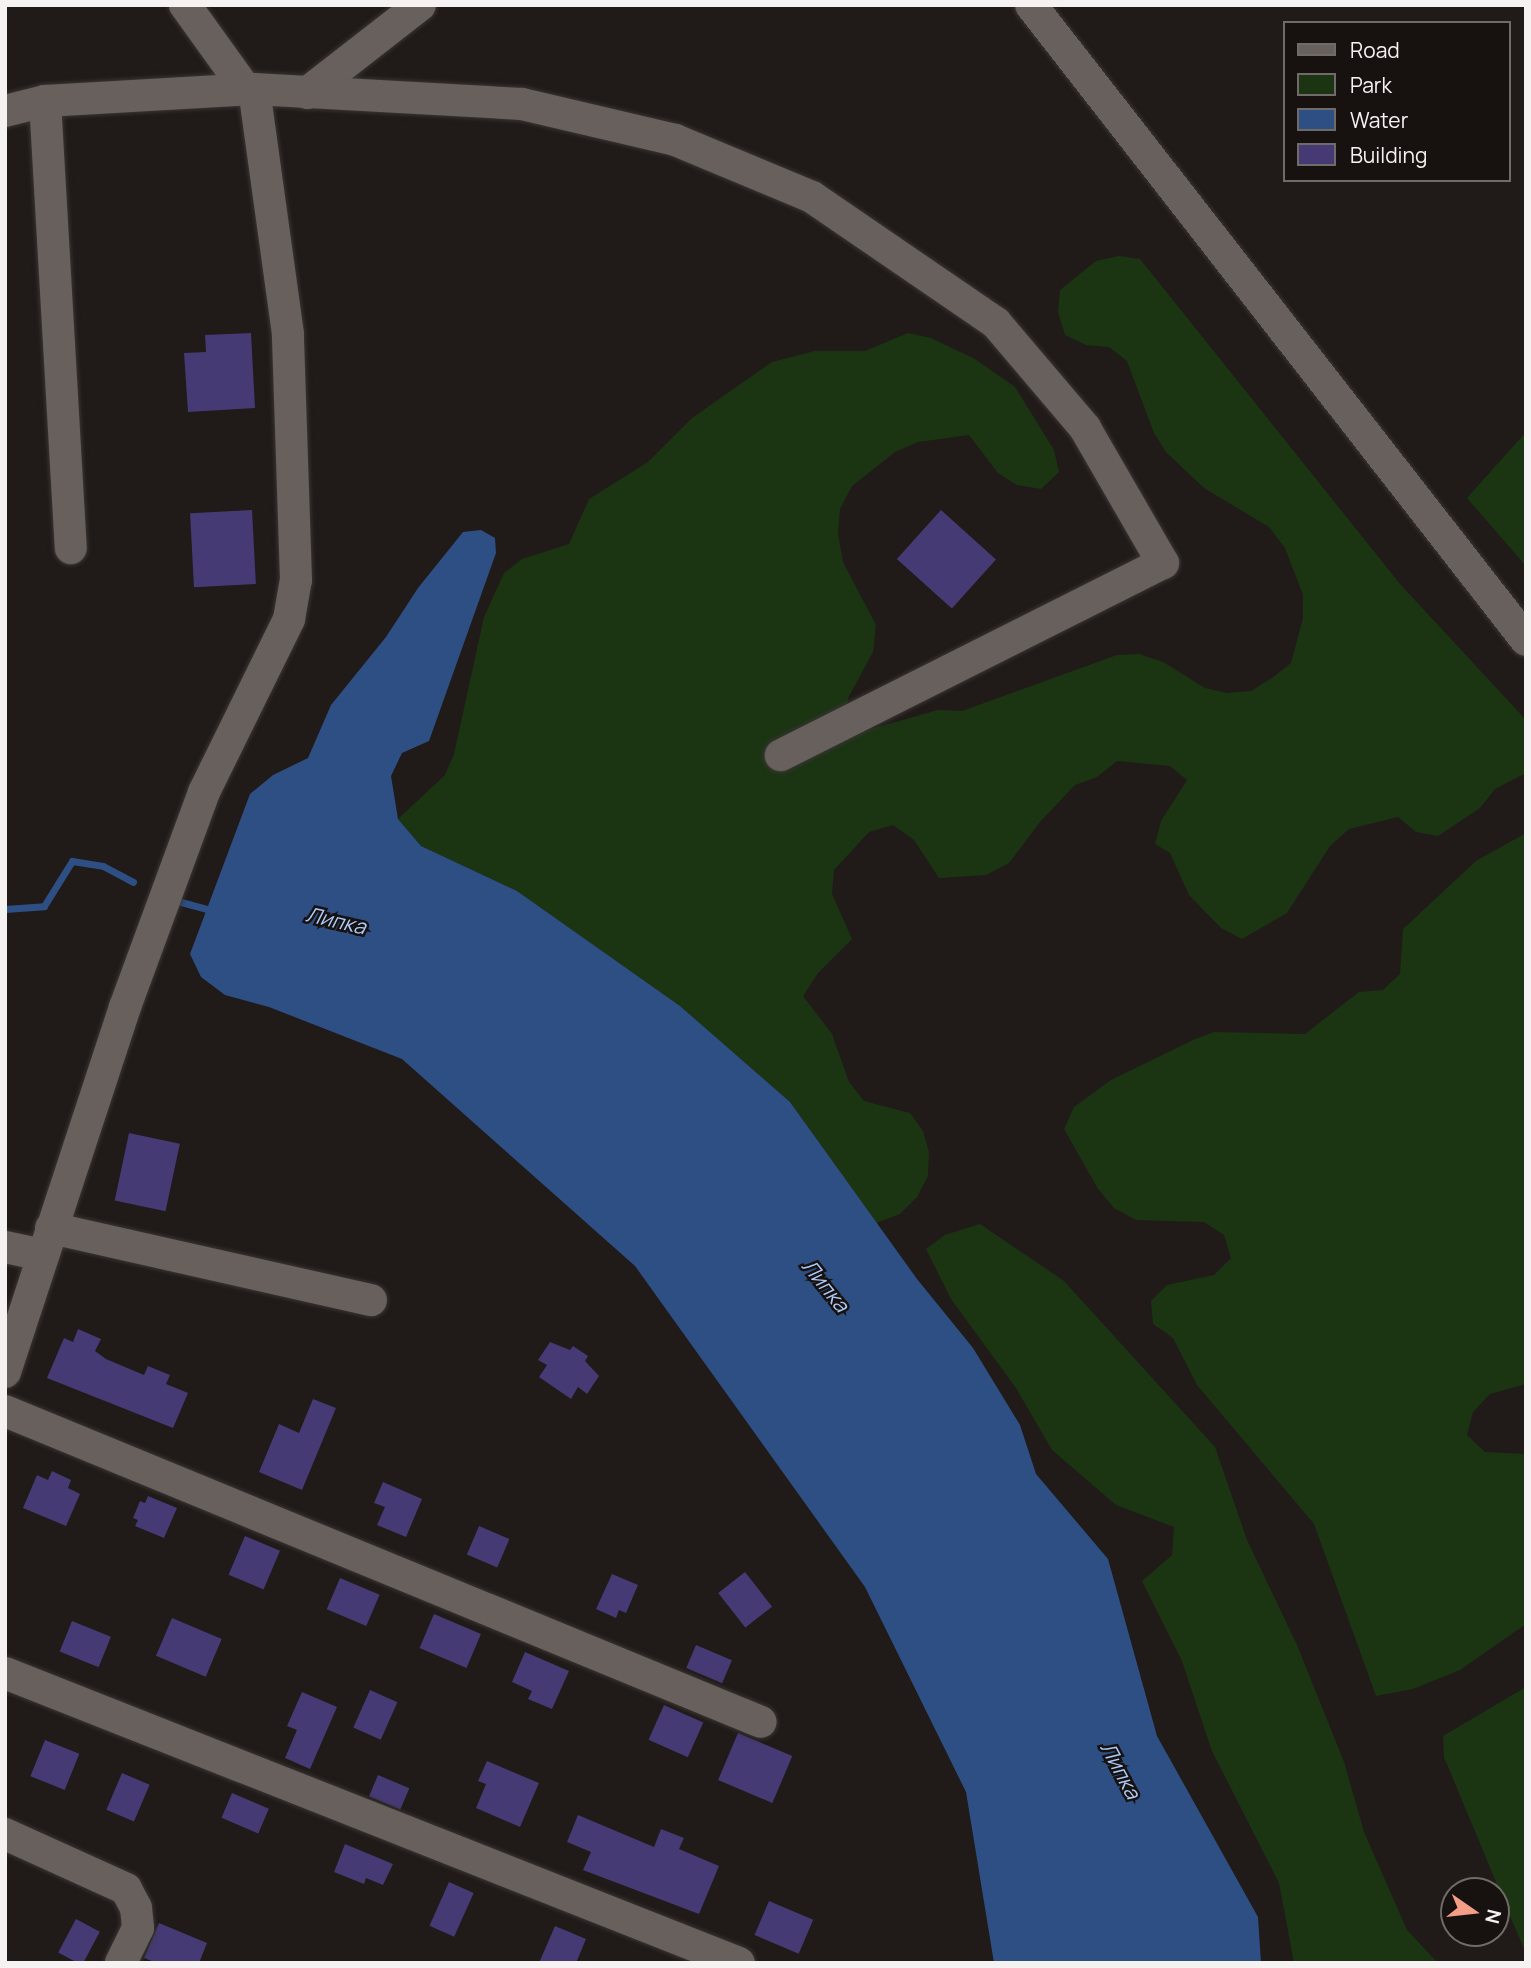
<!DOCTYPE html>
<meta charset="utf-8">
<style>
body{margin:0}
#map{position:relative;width:1531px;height:1968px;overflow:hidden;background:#201a18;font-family:Manrope,sans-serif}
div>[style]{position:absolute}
.green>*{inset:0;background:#1b3513}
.water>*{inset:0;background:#2d4f84}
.stream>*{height:7px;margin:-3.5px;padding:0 3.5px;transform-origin:3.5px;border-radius:3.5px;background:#2d4f84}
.building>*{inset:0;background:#453a74;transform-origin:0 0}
.roads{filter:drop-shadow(0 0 2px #383533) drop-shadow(0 0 2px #383533)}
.minor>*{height:32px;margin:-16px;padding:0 16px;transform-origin:16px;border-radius:16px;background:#67605d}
span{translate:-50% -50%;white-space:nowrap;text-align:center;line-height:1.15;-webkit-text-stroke:5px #17110f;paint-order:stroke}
.water-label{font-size:21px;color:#abcafa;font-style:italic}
.frame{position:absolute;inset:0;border:7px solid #f6f2f1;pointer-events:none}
.legend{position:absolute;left:1283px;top:21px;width:228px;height:161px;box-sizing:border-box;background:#17110f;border:2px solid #706b69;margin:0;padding:9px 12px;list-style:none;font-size:21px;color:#f6f2f1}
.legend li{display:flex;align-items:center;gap:14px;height:35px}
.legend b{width:35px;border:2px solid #706b69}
.north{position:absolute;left:1440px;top:1877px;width:70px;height:70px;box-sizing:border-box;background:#17110f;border:2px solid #706b69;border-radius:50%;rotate:104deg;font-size:19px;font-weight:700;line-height:28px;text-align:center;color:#f6f2f1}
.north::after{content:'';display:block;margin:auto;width:24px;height:32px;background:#f49e88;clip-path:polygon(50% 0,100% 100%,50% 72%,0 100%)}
</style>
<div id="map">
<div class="green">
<i style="clip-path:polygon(1119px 256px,1140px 259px,1400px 584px,1526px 720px,1526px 773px,1495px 789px,1480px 808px,1438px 836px,1416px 832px,1398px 817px,1349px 829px,1330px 846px,1287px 913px,1242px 939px,1221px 928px,1189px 895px,1170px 853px,1155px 844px,1161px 821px,1187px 780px,1170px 766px,1117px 761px,1097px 777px,1075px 785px,1040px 822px,1009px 863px,986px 875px,939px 878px,914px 840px,893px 825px,869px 832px,834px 870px,832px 894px,852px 939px,818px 973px,803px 996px,832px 1034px,849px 1082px,864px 1101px,910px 1113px,923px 1131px,929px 1152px,928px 1176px,917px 1197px,900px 1214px,876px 1223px,790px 1102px,680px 1006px,517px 891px,421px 846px,398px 819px,445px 775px,454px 754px,484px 617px,504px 573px,522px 559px,569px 544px,589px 499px,648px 462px,692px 418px,772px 362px,815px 351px,865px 351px,908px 333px,931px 338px,975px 359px,1015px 387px,1054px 450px,1059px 472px,1041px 489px,1017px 485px,998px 473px,969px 435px,918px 442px,895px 452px,852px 486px,840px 509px,838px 534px,843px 562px,876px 625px,873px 652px,848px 698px,847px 722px,867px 730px,938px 710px,962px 711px,1117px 655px,1139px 654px,1163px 662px,1205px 688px,1227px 693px,1251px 691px,1272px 678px,1291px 663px,1303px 618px,1303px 595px,1285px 548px,1269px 527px,1204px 488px,1166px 452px,1154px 433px,1127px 361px,1109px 347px,1086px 345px,1065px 335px,1058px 312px,1060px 290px,1096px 261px)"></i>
<i style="clip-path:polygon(1526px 432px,1526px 566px,1467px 498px)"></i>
<i style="clip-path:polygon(1526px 833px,1526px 1384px,1490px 1394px,1473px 1412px,1467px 1435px,1485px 1452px,1526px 1454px,1526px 1624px,1460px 1670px,1413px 1689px,1376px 1696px,1314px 1524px,1197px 1385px,1173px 1338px,1153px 1324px,1151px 1301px,1167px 1285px,1214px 1275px,1231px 1258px,1224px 1235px,1204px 1222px,1136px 1220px,1114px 1208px,1098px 1189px,1064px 1129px,1074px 1107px,1111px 1080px,1193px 1040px,1214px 1032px,1305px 1034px,1359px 992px,1383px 990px,1400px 974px,1403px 929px,1476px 861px)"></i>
<i style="clip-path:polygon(980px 1224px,1064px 1281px,1215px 1447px,1247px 1540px,1297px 1645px,1344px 1762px,1364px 1832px,1407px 1930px,1438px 1963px,1294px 1963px,1279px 1883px,1212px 1751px,1182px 1661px,1142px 1581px,1172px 1555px,1174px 1527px,1116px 1505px,1052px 1450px,1016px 1388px,951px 1299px,926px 1249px,945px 1235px)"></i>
<i style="clip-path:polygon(1526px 1687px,1526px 1954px,1444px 1757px,1443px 1736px)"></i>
</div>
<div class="water">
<i style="clip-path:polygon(481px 530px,495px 538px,496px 553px,429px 741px,402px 753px,391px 776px,398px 819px,421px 846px,517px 891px,680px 1006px,790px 1102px,917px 1279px,973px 1348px,1020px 1425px,1036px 1474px,1108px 1559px,1157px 1736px,1258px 1917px,1261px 1963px,994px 1963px,966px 1792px,865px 1587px,635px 1266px,402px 1059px,269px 1007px,225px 995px,201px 977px,190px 954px,250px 794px,273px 775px,308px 758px,331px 705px,386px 637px,418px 588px,463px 532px)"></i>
</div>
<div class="stream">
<i style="left:181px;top:902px;width:35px;rotate:15deg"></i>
<i style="left:5px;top:909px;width:39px;rotate:-4deg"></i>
<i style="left:44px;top:906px;width:53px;rotate:-58.1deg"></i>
<i style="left:72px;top:861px;width:31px;rotate:9deg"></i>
<i style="left:103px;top:866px;width:34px;rotate:28deg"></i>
</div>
<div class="building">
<i style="clip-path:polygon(251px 333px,255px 408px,188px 412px,184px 353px,206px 352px,205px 335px)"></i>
<i style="left:252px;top:510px;width:74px;height:62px;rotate:87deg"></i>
<i style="left:941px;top:510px;width:74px;height:66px;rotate:42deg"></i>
<i style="left:129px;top:1133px;width:52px;height:69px;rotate:12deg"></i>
<i style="clip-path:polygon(78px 1329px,101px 1339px,95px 1351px,106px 1359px,144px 1375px,148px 1366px,170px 1375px,166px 1384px,188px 1393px,173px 1428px,47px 1378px,64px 1338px,73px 1342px)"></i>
<i style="clip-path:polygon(550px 1342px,570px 1350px,573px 1346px,588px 1356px,585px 1361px,599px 1376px,587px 1394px,578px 1387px,571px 1399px,539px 1377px,547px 1365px,538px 1360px)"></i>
<i style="clip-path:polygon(313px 1399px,336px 1408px,302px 1490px,259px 1472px,279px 1424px,299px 1433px)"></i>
<i style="clip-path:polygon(52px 1471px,71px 1480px,68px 1488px,80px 1494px,66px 1526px,23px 1508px,37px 1475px,48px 1480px)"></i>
<i style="clip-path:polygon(383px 1482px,422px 1499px,406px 1537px,377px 1525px,385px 1507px,374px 1503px)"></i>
<i style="clip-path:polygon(148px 1496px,177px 1508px,164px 1538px,135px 1526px,138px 1520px,133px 1518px,140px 1501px,145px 1503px)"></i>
<i style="left:479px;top:1526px;width:33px;height:31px;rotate:23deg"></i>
<i style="left:245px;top:1536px;width:38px;height:42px;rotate:23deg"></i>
<i style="left:745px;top:1572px;width:44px;height:34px;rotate:52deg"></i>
<i style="clip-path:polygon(612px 1574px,638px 1585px,626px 1613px,619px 1610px,616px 1618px,596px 1609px)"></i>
<i style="left:340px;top:1578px;width:43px;height:34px;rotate:23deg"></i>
<i style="left:434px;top:1614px;width:51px;height:37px;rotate:23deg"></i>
<i style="left:172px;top:1618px;width:54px;height:41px;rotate:23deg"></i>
<i style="left:72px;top:1621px;width:42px;height:33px;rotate:22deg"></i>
<i style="left:696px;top:1645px;width:39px;height:25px;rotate:23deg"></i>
<i style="clip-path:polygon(525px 1652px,569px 1671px,552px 1709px,528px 1699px,532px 1691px,512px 1682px)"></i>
<i style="left:370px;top:1690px;width:30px;height:41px;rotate:24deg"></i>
<i style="clip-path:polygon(302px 1692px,337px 1707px,310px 1769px,285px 1758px,297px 1730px,287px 1726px)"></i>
<i style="left:664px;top:1705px;width:43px;height:38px;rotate:24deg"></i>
<i style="left:738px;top:1733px;width:59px;height:51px;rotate:23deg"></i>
<i style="left:45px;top:1740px;width:37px;height:39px;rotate:22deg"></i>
<i style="clip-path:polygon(487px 1761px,539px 1783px,520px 1827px,476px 1808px,486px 1784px,478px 1781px)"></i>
<i style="left:122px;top:1773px;width:30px;height:40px;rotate:23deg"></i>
<i style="left:378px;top:1775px;width:34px;height:23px;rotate:23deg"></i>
<i style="left:232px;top:1793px;width:40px;height:27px;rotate:23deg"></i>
<i style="clip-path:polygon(578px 1815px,654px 1847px,661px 1829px,684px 1838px,679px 1849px,719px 1866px,699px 1914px,583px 1870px,591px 1852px,567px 1842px)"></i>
<i style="clip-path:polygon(345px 1844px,393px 1864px,383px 1885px,366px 1878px,364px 1884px,334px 1872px)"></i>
<i style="left:449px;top:1882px;width:27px;height:48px;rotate:24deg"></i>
<i style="left:769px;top:1901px;width:48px;height:37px;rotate:23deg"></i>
<i style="left:76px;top:1919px;width:27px;height:38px;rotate:28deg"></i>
<i style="clip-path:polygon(159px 1923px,207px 1943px,199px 1963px,157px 1963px,144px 1958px)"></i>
<i style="clip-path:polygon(555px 1926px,586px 1939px,576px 1963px,539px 1963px)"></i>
</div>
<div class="roads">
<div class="minor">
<i style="left:185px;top:5px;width:105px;rotate:54.3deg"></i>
<i style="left:1031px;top:5px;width:805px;rotate:52.06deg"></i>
<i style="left:307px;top:93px;width:143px;rotate:-37.9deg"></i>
<i style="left:45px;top:101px;width:448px;rotate:86.7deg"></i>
<i style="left:5px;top:111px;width:41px;rotate:-14deg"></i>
<i style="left:45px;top:101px;width:209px;rotate:-3.3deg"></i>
<i style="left:254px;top:89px;width:268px;rotate:3.2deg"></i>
<i style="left:522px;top:104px;width:157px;rotate:13.2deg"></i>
<i style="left:675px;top:140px;width:148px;rotate:22.6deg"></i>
<i style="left:812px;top:197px;width:223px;rotate:34.4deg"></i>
<i style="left:996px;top:323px;width:138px;rotate:49.7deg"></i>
<i style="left:1085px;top:428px;width:156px;rotate:60deg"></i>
<i style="left:1163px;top:563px;width:428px;rotate:153.3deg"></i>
<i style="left:51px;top:1228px;width:328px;rotate:12.7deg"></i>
<i style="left:5px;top:1247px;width:38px;rotate:12deg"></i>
<i style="left:5px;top:1372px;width:384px;rotate:-71.8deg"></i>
<i style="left:125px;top:1007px;width:229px;rotate:-69.8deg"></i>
<i style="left:204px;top:792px;width:193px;rotate:-63.8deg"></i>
<i style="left:289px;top:619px;width:40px;rotate:-80deg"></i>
<i style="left:296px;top:580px;width:246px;rotate:-91.9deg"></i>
<i style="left:288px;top:334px;width:247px;rotate:-97.9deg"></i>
<i style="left:5px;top:1411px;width:817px;rotate:22.36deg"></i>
<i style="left:5px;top:1673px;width:789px;rotate:21.56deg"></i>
<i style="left:5px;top:1834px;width:133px;rotate:24.4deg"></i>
<i style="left:126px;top:1889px;width:21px;rotate:62deg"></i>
<i style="left:136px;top:1908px;width:20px;rotate:84deg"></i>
<i style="left:138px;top:1928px;width:39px;rotate:116deg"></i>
</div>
</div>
<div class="water-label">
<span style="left:336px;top:920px;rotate:13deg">Липка</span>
<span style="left:826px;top:1285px;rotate:51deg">Липка</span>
<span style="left:1121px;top:1770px;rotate:62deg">Липка</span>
</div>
<div class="frame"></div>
<ul class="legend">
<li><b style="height:9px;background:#67605d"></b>Road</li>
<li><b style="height:19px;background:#1b3513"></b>Park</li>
<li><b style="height:19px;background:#2d4f84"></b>Water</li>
<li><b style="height:19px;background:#453a74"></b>Building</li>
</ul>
<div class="north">N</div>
</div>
